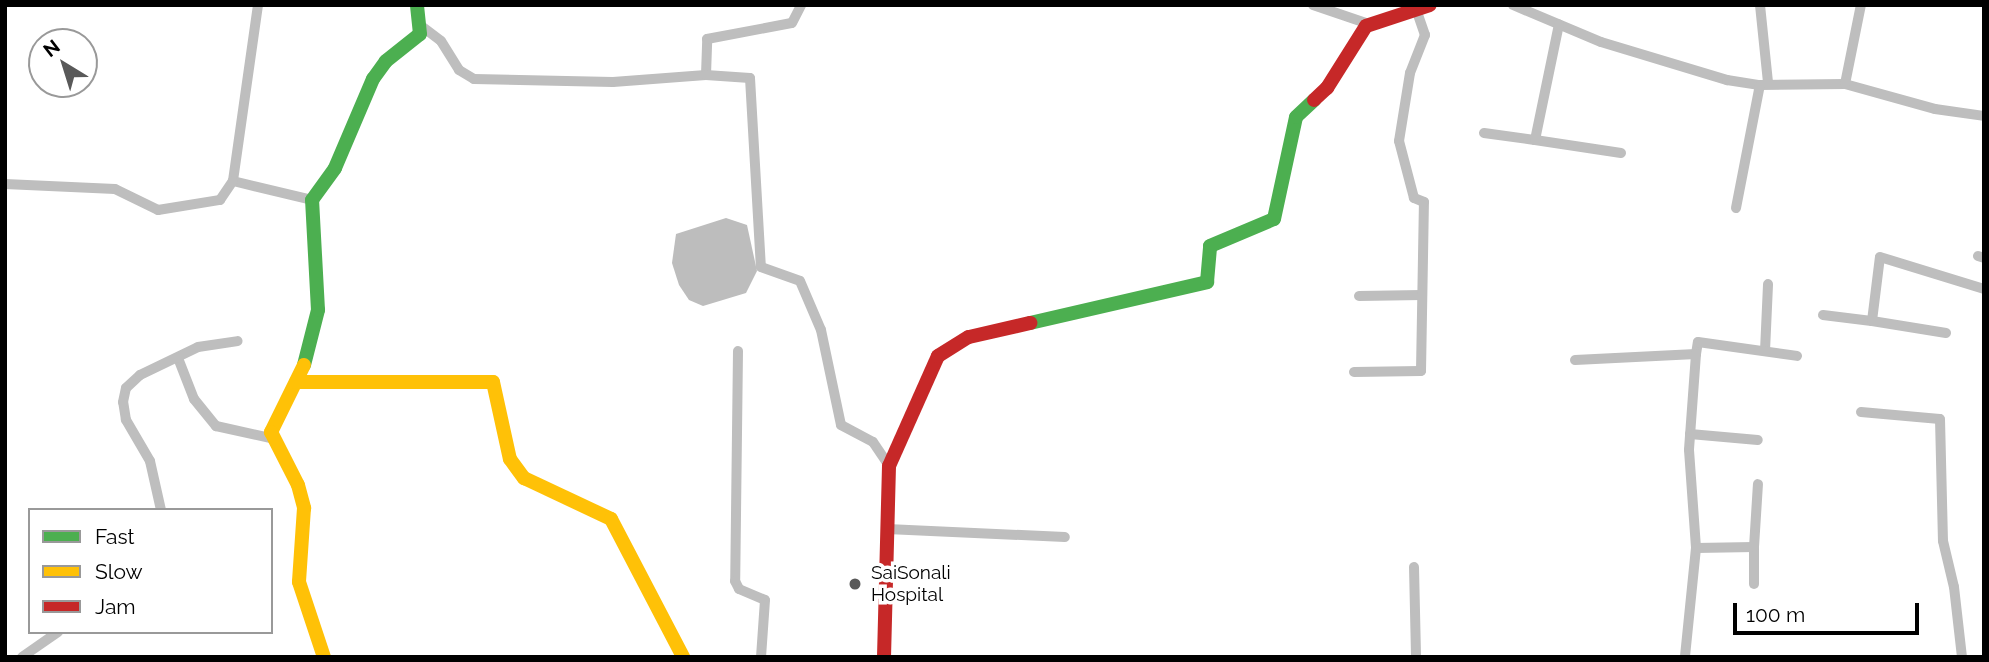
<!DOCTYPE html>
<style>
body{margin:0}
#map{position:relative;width:1989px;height:662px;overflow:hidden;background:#fff;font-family:Raleway,sans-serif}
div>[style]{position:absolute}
.water>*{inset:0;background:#bdbdbd}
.street>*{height:10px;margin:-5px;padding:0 5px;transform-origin:5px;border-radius:5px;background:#bebebe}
.fast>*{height:14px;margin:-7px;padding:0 7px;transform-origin:7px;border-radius:7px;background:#4caf50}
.slow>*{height:14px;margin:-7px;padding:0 7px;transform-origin:7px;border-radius:7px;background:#ffc107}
.jam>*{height:14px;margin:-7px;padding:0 7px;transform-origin:7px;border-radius:7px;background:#c62828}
.dots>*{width:19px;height:19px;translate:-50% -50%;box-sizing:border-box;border:4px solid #fff;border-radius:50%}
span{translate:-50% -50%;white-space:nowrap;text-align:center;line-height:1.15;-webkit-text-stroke:7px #fff;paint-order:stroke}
.poi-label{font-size:19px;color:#000}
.left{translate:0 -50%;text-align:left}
.frame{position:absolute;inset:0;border:7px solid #000;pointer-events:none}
.legend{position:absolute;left:28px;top:508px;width:245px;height:126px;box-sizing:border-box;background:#fff;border:2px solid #999;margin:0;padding:9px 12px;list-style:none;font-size:21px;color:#000}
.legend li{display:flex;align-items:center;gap:14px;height:35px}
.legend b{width:35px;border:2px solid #999}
.north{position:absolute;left:28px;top:28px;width:70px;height:70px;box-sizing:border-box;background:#fff;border:2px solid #999;border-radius:50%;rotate:322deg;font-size:19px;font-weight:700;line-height:28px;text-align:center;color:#000}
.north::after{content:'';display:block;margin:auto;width:24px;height:32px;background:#595959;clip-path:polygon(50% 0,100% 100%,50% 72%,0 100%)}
.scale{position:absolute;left:1733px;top:603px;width:186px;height:32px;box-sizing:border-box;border:4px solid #000;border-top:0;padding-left:9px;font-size:21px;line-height:24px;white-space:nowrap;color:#000;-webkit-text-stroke:5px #fff;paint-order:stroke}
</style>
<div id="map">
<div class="water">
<i style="clip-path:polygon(726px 218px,747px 225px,757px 271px,746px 293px,703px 306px,689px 300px,679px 285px,672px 263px,676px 234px)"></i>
</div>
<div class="street">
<i style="left:258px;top:5px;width:178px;rotate:98.1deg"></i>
<i style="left:233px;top:181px;width:81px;rotate:13.5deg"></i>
<i style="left:1313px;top:5px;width:59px;rotate:18.7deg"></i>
<i style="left:1513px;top:5px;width:95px;rotate:22.8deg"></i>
<i style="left:1601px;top:42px;width:132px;rotate:16.8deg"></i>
<i style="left:1727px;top:80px;width:33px;rotate:9deg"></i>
<i style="left:1760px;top:85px;width:85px;rotate:-0.7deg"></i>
<i style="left:1845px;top:84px;width:93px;rotate:15.5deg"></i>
<i style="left:1935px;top:109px;width:49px;rotate:8.1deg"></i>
<i style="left:1760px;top:5px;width:78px;rotate:84.1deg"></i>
<i style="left:420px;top:25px;width:26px;rotate:37deg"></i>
<i style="left:441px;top:41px;width:34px;rotate:58deg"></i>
<i style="left:459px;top:70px;width:17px;rotate:31deg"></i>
<i style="left:474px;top:79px;width:139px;rotate:1.2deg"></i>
<i style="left:613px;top:82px;width:93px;rotate:-4.3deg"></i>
<i style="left:706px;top:75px;width:36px;rotate:-88deg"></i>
<i style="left:707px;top:39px;width:86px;rotate:-10.7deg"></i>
<i style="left:792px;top:23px;width:20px;rotate:-63deg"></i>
<i style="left:706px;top:75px;width:44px;rotate:3.9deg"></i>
<i style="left:750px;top:78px;width:189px;rotate:86.7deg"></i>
<i style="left:761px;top:267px;width:41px;rotate:19.7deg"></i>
<i style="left:800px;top:281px;width:53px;rotate:66.8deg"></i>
<i style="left:821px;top:330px;width:97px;rotate:78.1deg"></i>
<i style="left:841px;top:425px;width:36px;rotate:28deg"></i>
<i style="left:873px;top:442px;width:29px;rotate:56deg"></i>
<i style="left:1845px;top:84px;width:81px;rotate:-78.6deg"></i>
<i style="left:1484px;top:133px;width:51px;rotate:7.8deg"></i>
<i style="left:1535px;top:140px;width:118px;rotate:-78.3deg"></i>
<i style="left:1535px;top:140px;width:87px;rotate:8.6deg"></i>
<i style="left:5px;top:184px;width:110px;rotate:2.6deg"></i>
<i style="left:115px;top:189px;width:48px;rotate:26deg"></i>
<i style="left:158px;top:210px;width:63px;rotate:-9.2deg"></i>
<i style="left:220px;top:200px;width:23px;rotate:-56deg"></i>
<i style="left:1736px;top:208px;width:125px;rotate:-79deg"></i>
<i style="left:1978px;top:256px;width:6px;rotate:18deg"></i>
<i style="left:1359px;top:296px;width:63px;rotate:-0.9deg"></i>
<i style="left:1823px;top:315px;width:49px;rotate:7deg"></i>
<i style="left:1872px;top:321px;width:64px;rotate:-82.9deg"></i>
<i style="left:1880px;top:257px;width:109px;rotate:17.1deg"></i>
<i style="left:1872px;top:321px;width:75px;rotate:9.2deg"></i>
<i style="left:738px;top:351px;width:230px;rotate:90.7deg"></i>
<i style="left:735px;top:581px;width:9px;rotate:63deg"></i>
<i style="left:739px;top:589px;width:28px;rotate:23deg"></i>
<i style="left:765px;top:600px;width:57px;rotate:94deg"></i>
<i style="left:1765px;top:351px;width:67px;rotate:-87.4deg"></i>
<i style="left:1696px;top:354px;width:12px;rotate:-81deg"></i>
<i style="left:1698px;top:342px;width:100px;rotate:8deg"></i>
<i style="left:178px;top:358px;width:44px;rotate:68.7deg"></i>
<i style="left:194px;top:399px;width:35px;rotate:51deg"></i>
<i style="left:216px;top:426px;width:55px;rotate:12.5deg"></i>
<i style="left:1575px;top:360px;width:121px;rotate:-2.8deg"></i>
<i style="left:1696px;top:354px;width:96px;rotate:94.2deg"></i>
<i style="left:1689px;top:450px;width:98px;rotate:85.9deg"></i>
<i style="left:1696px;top:548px;width:110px;rotate:95.8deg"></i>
<i style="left:1354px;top:372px;width:67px;rotate:-0.9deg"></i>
<i style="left:1421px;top:371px;width:169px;rotate:-89deg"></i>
<i style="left:1424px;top:202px;width:11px;rotate:-158deg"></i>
<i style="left:1414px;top:198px;width:59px;rotate:-104.7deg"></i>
<i style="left:1399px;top:141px;width:69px;rotate:-80.8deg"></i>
<i style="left:1410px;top:73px;width:41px;rotate:-68.5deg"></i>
<i style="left:1425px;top:35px;width:24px;rotate:-109deg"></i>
<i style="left:1861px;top:412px;width:79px;rotate:5.1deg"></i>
<i style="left:1940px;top:419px;width:122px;rotate:88.6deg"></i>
<i style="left:1943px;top:541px;width:47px;rotate:76.6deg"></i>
<i style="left:1954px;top:587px;width:70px;rotate:83.5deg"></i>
<i style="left:1690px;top:434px;width:68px;rotate:5deg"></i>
<i style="left:161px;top:510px;width:50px;rotate:-102.7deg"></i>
<i style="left:150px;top:461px;width:48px;rotate:-120.3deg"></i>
<i style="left:126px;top:420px;width:18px;rotate:-99deg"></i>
<i style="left:123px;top:402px;width:14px;rotate:-78deg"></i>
<i style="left:126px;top:388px;width:19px;rotate:-43deg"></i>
<i style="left:140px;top:375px;width:64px;rotate:-25.8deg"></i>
<i style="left:198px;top:347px;width:40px;rotate:-8.5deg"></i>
<i style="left:887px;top:529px;width:178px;rotate:2.6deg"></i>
<i style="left:1754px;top:547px;width:37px;rotate:90deg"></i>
<i style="left:1696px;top:548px;width:58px;rotate:-1deg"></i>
<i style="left:1754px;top:547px;width:63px;rotate:-86.4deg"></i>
<i style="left:1414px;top:567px;width:90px;rotate:88.7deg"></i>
<i style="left:22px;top:657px;width:44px;rotate:-34.8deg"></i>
</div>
<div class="fast">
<i style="left:1030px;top:323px;width:182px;rotate:-13deg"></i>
<i style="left:1207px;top:282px;width:36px;rotate:-85deg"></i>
<i style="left:1210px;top:246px;width:69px;rotate:-22.9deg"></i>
<i style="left:1274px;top:219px;width:104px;rotate:-77.8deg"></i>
<i style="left:1296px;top:117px;width:25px;rotate:-43deg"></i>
<i style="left:304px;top:365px;width:57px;rotate:-75.7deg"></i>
<i style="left:318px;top:310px;width:110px;rotate:-93.1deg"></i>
<i style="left:312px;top:200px;width:39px;rotate:-54deg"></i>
<i style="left:335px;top:168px;width:97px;rotate:-66.9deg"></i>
<i style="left:373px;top:79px;width:22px;rotate:-54deg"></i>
<i style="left:386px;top:61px;width:43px;rotate:-38.5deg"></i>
<i style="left:420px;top:34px;width:29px;rotate:-96deg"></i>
</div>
<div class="slow">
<i style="left:304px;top:365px;width:75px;rotate:116.2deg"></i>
<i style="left:271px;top:432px;width:59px;rotate:63deg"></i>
<i style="left:298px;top:485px;width:24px;rotate:75deg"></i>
<i style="left:304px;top:508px;width:74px;rotate:93.9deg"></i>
<i style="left:299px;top:582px;width:79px;rotate:71.6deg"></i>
<i style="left:296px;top:382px;width:197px"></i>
<i style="left:493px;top:382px;width:79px;rotate:77.6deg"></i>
<i style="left:510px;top:459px;width:24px;rotate:54deg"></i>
<i style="left:524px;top:478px;width:96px;rotate:25.2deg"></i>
<i style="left:611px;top:519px;width:156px;rotate:62.4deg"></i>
</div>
<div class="jam">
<i style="left:1314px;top:100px;width:18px;rotate:-43deg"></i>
<i style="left:1327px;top:88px;width:73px;rotate:-57.8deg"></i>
<i style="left:1366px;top:26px;width:67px;rotate:-18.2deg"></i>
<i style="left:884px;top:657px;width:191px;rotate:-88.5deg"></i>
<i style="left:889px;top:466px;width:120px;rotate:-66deg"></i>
<i style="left:938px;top:356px;width:36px;rotate:-32deg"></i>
<i style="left:969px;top:337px;width:63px;rotate:-12.9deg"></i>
</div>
<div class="dots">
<i style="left:855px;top:584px;background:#595959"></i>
</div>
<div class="poi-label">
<span class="left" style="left:871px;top:584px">SaiSonali<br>Hospital</span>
</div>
<div class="frame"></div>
<ul class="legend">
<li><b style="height:9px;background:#4caf50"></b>Fast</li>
<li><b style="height:9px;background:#ffc107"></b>Slow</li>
<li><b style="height:9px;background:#c62828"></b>Jam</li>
</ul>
<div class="north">N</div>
<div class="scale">100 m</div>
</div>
